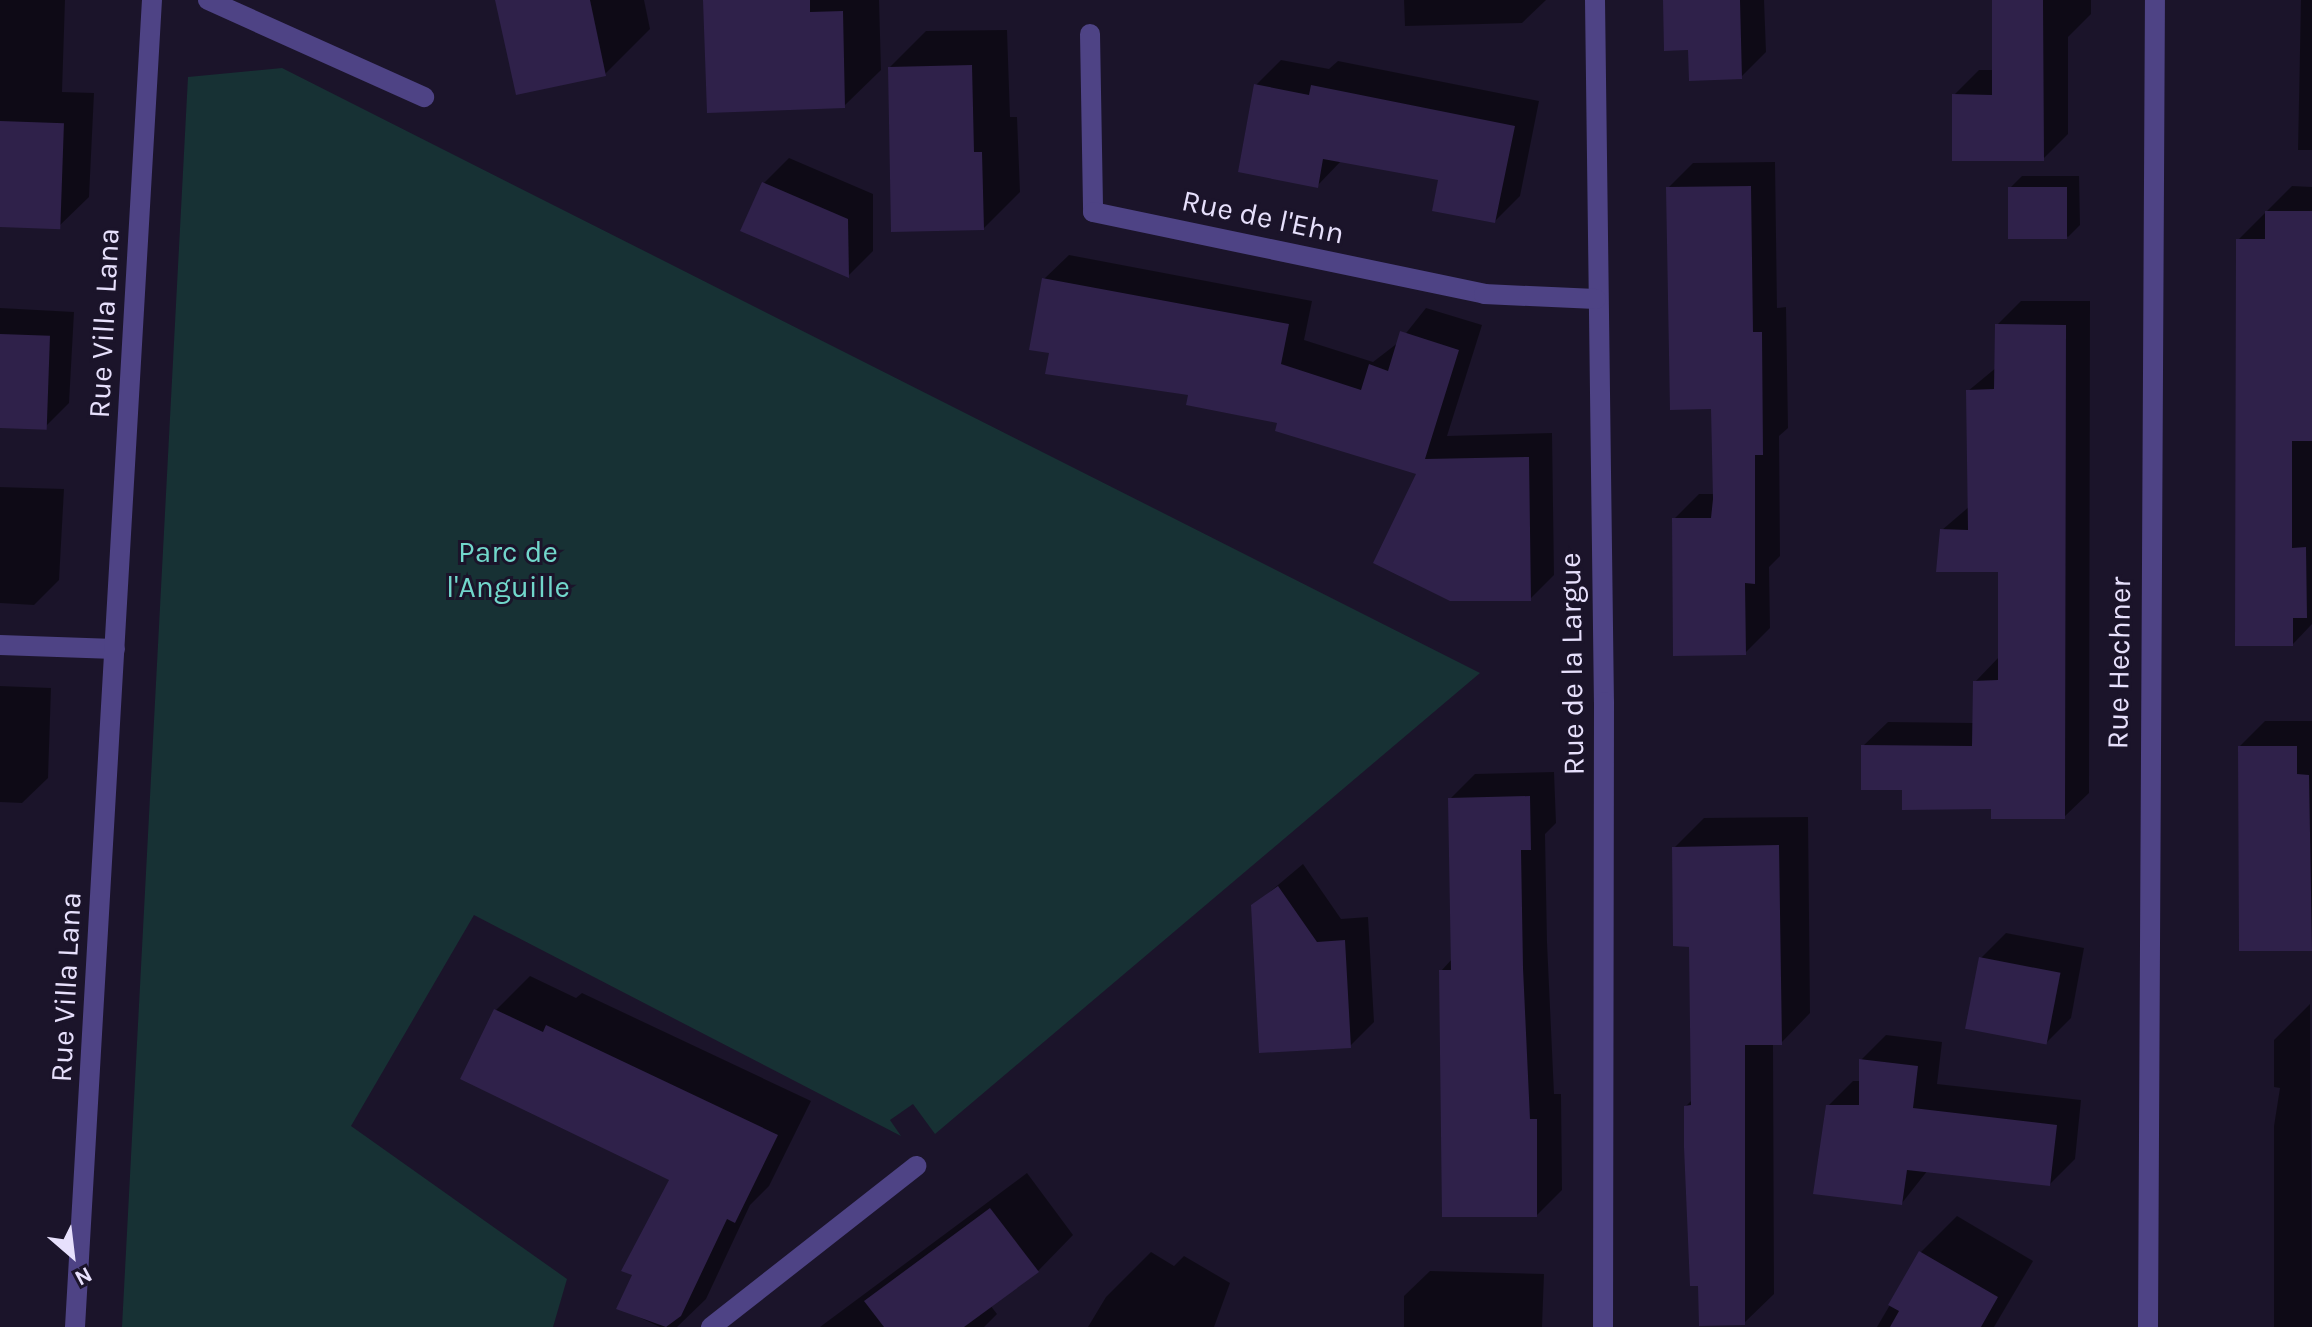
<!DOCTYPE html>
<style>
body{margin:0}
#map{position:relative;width:2312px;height:1327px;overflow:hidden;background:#1b142a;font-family:Karla,sans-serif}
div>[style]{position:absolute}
.green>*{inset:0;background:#173134}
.shadow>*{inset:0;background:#0007}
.building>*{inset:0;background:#2f214a;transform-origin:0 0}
.minor>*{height:20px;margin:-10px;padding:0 10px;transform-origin:10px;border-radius:10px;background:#4e4385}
span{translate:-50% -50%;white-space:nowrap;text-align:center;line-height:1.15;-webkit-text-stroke:6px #1b142a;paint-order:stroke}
.street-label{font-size:30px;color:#e7e0fc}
.park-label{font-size:30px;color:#71d7cb}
.north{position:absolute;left:32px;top:1215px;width:80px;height:80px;-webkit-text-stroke:6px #1b142a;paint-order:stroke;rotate:152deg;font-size:22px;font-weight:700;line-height:32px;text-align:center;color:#e7e0fc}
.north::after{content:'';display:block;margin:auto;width:28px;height:36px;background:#e7e0fc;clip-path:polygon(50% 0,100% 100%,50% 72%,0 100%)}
</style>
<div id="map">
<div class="green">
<i style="clip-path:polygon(282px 68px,1480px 673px,935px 1134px,913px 1104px,890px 1120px,901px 1136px,474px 915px,351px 1126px,567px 1279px,553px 1327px,122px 1327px,188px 77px)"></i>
</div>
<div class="shadow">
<i style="clip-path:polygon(0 0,65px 0,62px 92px,94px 93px,89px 197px,58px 227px,0 224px)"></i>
<i style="clip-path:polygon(497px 0,644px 0,650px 29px,605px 74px)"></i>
<i style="clip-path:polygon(705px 0,879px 0,881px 70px,844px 106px)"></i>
<i style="clip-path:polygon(1404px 0,1546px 0,1522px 23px,1405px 26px)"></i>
<i style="clip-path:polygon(1666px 0,1764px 0,1766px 52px,1741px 77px,1690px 48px)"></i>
<i style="clip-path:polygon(1994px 0,2091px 0,2091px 14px,2068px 37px,2068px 134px,2043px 159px,1954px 95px,1979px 70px,1994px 70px)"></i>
<i style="clip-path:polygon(2301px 0,2312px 0,2312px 150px,2298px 150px)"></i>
<i style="clip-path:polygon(1007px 30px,1010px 117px,1017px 117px,1020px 192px,984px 228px,890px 67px,926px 31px)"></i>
<i style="clip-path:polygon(1281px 60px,1329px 69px,1338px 61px,1539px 101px,1520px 196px,1495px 221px,1440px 178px,1342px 160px,1317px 186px,1256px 85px)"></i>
<i style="clip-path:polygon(789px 158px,873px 194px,873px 251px,848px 276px,764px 183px)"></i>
<i style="clip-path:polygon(1775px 162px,1777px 308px,1786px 307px,1788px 428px,1779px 436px,1780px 556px,1769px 567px,1770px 628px,1745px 653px,1674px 519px,1699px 494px,1713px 494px,1713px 407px,1668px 188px,1693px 163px)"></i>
<i style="clip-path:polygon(2022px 176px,2079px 176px,2080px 225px,2068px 237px,2010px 188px)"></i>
<i style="clip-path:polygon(2292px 186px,2312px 187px,2312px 624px,2293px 644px,2238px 240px)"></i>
<i style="clip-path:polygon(1069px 255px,1312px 301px,1304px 340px,1373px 362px,1399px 342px,1426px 308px,1482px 325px,1447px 436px,1552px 433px,1554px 575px,1530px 599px,1418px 472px,1280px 422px,1052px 352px,1044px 279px)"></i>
<i style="clip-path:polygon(2021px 301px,2090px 301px,2089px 793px,2064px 817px,1904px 788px,1863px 746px,1888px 722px,1974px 723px,1975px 682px,1999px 657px,2000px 570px,1942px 530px,1970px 506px,1968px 391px,1997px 367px,1997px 325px)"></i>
<i style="clip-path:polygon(0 308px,74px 312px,69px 403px,44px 428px,0 426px)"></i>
<i style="clip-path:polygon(0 487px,64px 489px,59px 580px,34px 605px,0 603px)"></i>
<i style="clip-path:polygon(0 686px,51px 688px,48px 778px,22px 803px,0 802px)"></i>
<i style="clip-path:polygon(2265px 721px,2312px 721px,2312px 947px,2241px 949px,2240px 746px)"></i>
<i style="clip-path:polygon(1554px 772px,1556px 823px,1545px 834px,1547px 942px,1554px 1094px,1561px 1094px,1562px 1190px,1537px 1215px,1441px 971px,1453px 958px,1450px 799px,1475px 774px)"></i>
<i style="clip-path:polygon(1808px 817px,1810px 1013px,1781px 1043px,1773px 1043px,1774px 1294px,1744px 1323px,1686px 1106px,1693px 1099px,1690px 945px,1674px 848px,1704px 818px)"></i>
<i style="clip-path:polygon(1303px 864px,1341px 919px,1368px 917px,1374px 1022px,1350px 1046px,1253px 906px)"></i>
<i style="clip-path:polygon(2006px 933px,2084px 948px,2071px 1018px,2046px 1043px,1981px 958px)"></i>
<i style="clip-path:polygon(530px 976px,576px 998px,582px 993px,811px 1101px,769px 1186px,750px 1205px,706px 1299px,677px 1327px,660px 1327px,619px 1308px,672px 1179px,496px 1010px)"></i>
<i style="clip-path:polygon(2310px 1004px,2312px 1327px,2274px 1327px,2274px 1126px,2280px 1088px,2274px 1087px,2274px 1040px)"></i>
<i style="clip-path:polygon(1886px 1035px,1942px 1042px,1937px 1084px,2081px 1100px,2075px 1159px,2050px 1184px,1928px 1170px,1902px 1203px,1828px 1106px,1853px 1081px,1861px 1081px,1861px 1060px)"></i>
<i style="clip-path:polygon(1027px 1173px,1073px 1235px,1038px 1271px,990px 1305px,997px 1314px,984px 1327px,820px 1327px)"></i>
<i style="clip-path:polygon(1957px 1216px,2033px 1261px,1994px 1327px,1877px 1327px,1921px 1252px)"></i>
<i style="clip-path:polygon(1151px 1252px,1174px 1266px,1184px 1256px,1230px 1283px,1214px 1327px,1088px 1327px,1106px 1297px)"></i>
<i style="clip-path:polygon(1430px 1271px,1544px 1274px,1542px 1327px,1404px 1327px,1404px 1296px)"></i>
</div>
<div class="building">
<i style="clip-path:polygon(495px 0,590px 0,606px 76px,516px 95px)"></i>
<i style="clip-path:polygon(703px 0,810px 0,810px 12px,843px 11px,845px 108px,707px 113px)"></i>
<i style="clip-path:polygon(1663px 0,1740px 0,1742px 79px,1689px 81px,1688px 50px,1664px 51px)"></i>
<i style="clip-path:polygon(1992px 0,2043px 0,2044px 161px,1952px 161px,1952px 94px,1992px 95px)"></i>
<i style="clip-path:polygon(972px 65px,974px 152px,982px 152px,984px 230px,891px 232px,888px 67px)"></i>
<i style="clip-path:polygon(1254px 84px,1309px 95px,1311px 85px,1515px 126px,1495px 223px,1432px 211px,1438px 180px,1323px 159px,1318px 188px,1238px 172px)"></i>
<i style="left:0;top:121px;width:64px;height:106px;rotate:2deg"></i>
<i style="clip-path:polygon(762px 182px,848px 219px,849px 278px,740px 231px)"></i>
<i style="clip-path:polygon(1751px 186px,1753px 332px,1762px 332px,1763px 455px,1755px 455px,1755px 584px,1745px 583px,1746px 655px,1673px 656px,1672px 518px,1711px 518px,1713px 499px,1711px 409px,1670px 410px,1666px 187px)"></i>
<i style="left:2008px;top:187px;width:59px;height:52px"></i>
<i style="clip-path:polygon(2265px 211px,2312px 211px,2312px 441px,2292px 441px,2292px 548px,2306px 547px,2307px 618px,2293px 618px,2293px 646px,2235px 646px,2236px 239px,2265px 239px)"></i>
<i style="clip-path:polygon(1042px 278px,1289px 324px,1281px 364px,1361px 390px,1369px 364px,1388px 371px,1400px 331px,1459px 350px,1425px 459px,1529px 457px,1531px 601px,1450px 601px,1373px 563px,1416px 474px,1275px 431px,1277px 423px,1186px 405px,1188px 395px,1045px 374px,1049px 353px,1029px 350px)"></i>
<i style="clip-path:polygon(1995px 324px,2066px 325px,2065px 819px,1991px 819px,1991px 809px,1902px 810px,1902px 790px,1861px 790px,1861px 745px,1972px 746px,1973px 681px,1998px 680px,1998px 572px,1936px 572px,1940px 529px,1968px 530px,1966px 390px,1994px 389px)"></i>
<i style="left:0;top:334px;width:50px;height:94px;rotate:2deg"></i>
<i style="clip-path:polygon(2238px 746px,2297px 746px,2297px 774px,2309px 775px,2312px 951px,2239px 951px)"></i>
<i style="clip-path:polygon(1530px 796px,1531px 850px,1521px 850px,1523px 968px,1530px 1119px,1537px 1119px,1537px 1217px,1442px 1217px,1439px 970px,1451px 970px,1448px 798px)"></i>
<i style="clip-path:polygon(1779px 845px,1782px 1045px,1745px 1045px,1745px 1325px,1699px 1326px,1698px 1286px,1690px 1286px,1684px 1147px,1684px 1106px,1691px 1105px,1689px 947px,1673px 946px,1672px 847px)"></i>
<i style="clip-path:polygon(1278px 886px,1317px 942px,1345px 940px,1351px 1048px,1259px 1053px,1251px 905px)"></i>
<i style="left:1979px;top:957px;width:83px;height:73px;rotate:11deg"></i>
<i style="clip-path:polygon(494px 1009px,543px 1032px,546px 1025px,778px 1135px,735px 1223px,727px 1219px,681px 1316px,666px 1327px,616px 1309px,632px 1275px,621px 1271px,669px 1180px,460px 1079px)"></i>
<i style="clip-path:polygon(1859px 1059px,1918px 1066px,1913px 1108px,2057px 1125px,2050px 1186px,1907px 1170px,1902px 1205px,1813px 1194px,1826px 1105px,1859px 1105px)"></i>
<i style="clip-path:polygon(990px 1208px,1039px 1272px,964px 1327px,884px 1327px,864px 1301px)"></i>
<i style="clip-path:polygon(1919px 1251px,1998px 1297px,1981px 1327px,1890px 1327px,1899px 1311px,1888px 1305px)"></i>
</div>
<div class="minor">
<i style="left:208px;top:0;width:237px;rotate:24.2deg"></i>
<i style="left:1595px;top:0;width:702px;rotate:89.27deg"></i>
<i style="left:1604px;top:702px;width:625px;rotate:90.09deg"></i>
<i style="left:1090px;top:34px;width:178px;rotate:89deg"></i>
<i style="left:1093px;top:212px;width:400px;rotate:11.8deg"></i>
<i style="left:1484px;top:294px;width:112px;rotate:2.6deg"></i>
<i style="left:0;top:645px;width:115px;rotate:2deg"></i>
<i style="left:75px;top:1327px;width:1329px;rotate:-86.68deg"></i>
<i style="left:711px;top:1327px;width:261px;rotate:-38.1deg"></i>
<i style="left:2148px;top:1327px;width:1327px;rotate:-89.7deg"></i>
</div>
<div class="street-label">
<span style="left:1263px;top:217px;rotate:12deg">Rue de l'Ehn</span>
<span style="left:104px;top:323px;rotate:-87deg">Rue Villa Lana</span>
<span style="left:2119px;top:663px;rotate:-89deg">Rue Hechner</span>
<span style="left:1572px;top:664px;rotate:-91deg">Rue de la Largue</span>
<span style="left:66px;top:987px;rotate:-87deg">Rue Villa Lana</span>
</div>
<div class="park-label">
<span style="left:508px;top:569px">Parc de<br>l'Anguille</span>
</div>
<div class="north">N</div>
</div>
